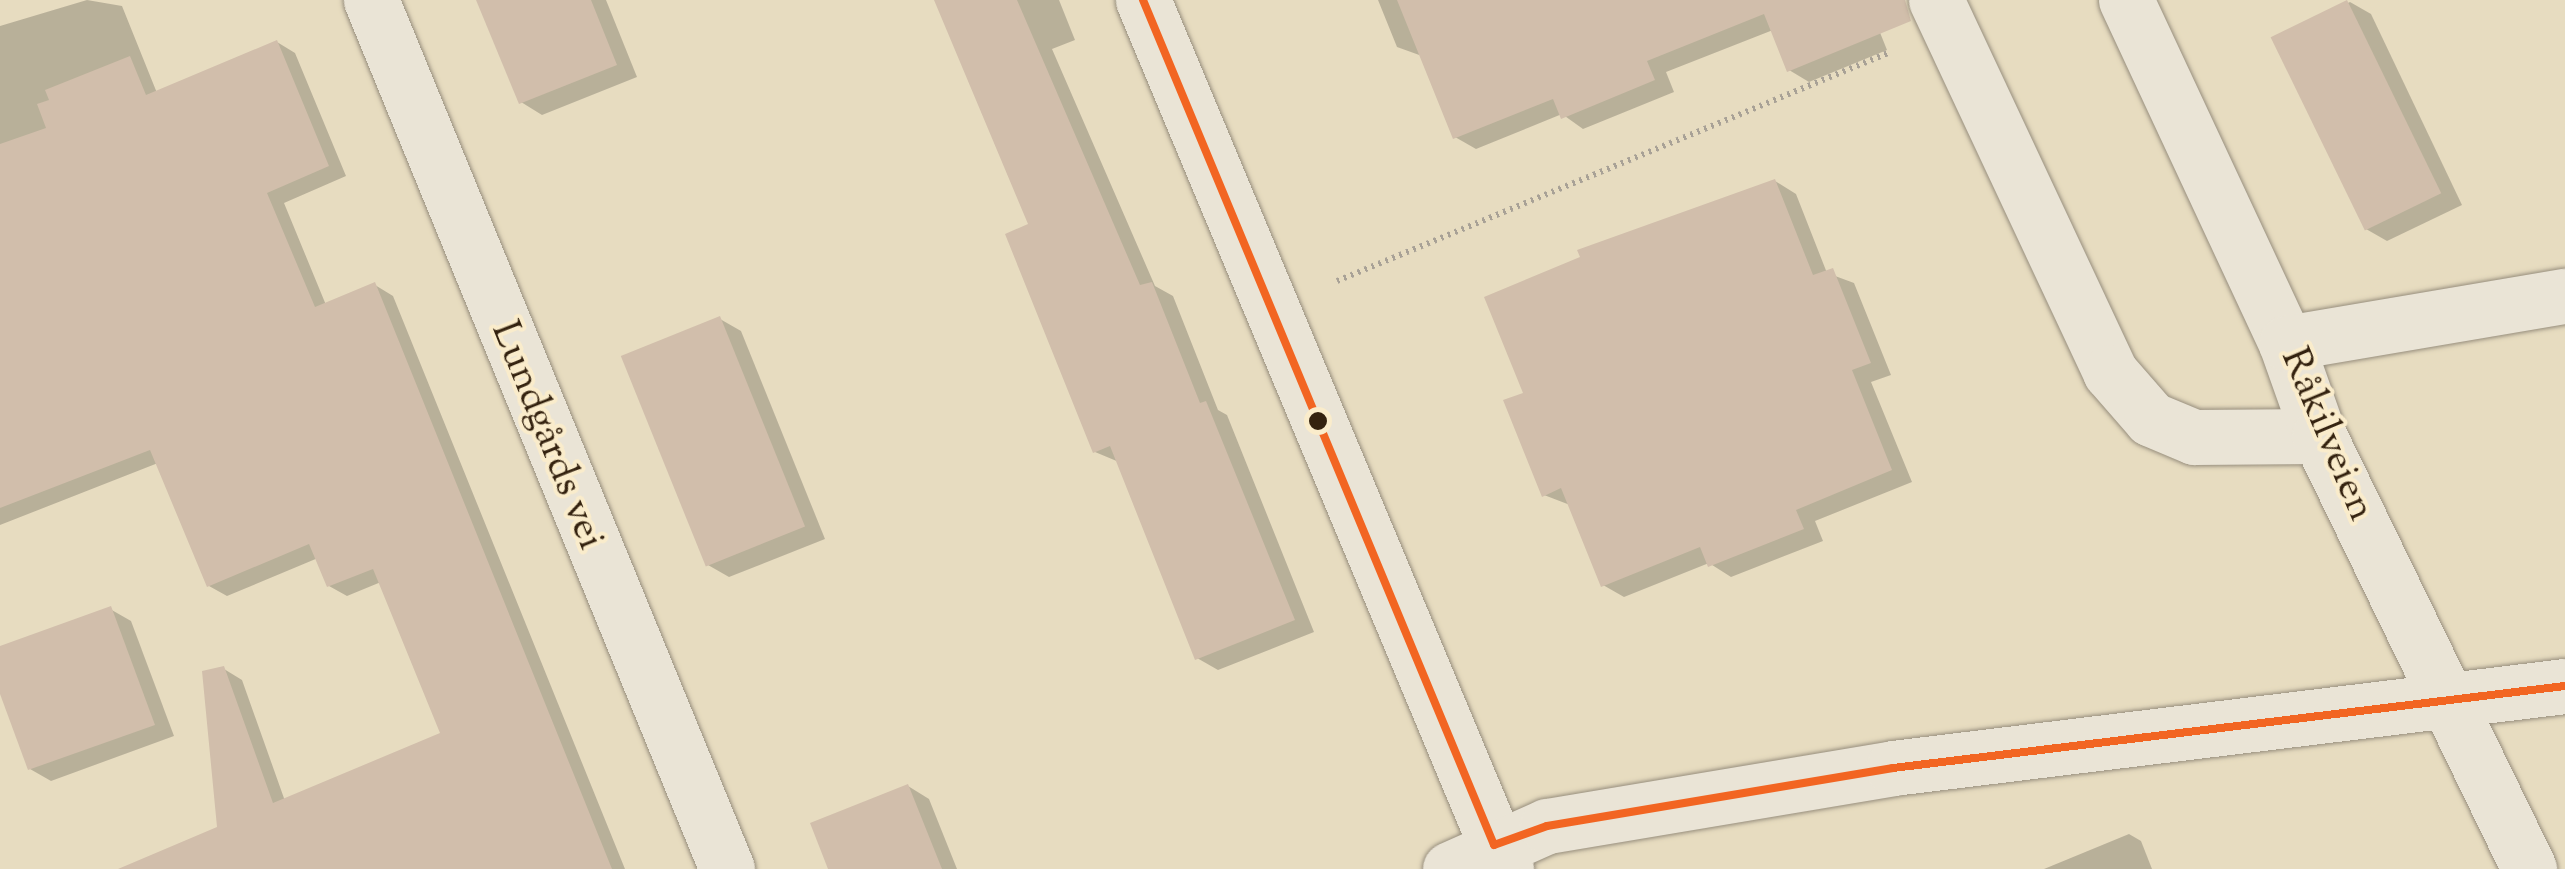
<!DOCTYPE html>
<meta charset="utf-8">
<style>
body{margin:0}
#map{position:relative;width:2565px;height:869px;overflow:hidden;background:#e7dcc0;font-family:"Sorts Mill Goudy",serif}
div>[style]{position:absolute}
.shadow>*{inset:0;background:#0003}
.building>*{inset:0;background:#d1beab;transform-origin:0 0}
.path>*{height:6px;margin-top:-3px;transform-origin:0;background:repeating-linear-gradient(90deg,#a8a196 0 2.5px,transparent 0 7.5px)}
.roads{filter:drop-shadow(0 0 2px #978e7d) drop-shadow(0 0 2px #978e7d)}
.minor>*{height:55px;margin:-27.5px;padding:0 27.5px;transform-origin:27.5px;border-radius:27.5px;background:#eae4d6}
.bus-1>*{height:8px;margin:-4px;padding:0 4px;transform-origin:4px;border-radius:4px;background:#f26522}
.dots>*{width:28px;height:28px;translate:-50% -50%;box-sizing:border-box;border:5px solid #faeccb;border-radius:50%}
span{translate:-50% -50%;white-space:nowrap;text-align:center;line-height:1.15;-webkit-text-stroke:8px #faeccb;paint-order:stroke}
.street-label{font-size:40px;color:#34220f}
</style>
<div id="map">
<div class="shadow">
<i style="clip-path:polygon(87px 0,122px 6px,157px 93px,277px 42px,295px 53px,346px 176px,284px 203px,326px 305px,375px 285px,393px 296px,625px 869px,226px 869px,224px 669px,242px 680px,285px 801px,443px 734px,381px 582px,347px 596px,329px 586px,318px 558px,227px 596px,209px 586px,158px 463px,0 525px,0 26px)"></i>
<i style="clip-path:polygon(479px 0,606px 0,637px 77px,542px 115px,521px 102px)"></i>
<i style="clip-path:polygon(936px 0,1059px 0,1075px 40px,1052px 49px,1155px 286px,1173px 296px,1218px 410px,1227px 415px,1314px 632px,1218px 670px,1197px 658px,1119px 462px,1095px 452px,1032px 226px)"></i>
<i style="clip-path:polygon(1378px 0,1867px 0,1887px 50px,1809px 82px,1789px 70px,1773px 30px,1666px 72px,1674px 92px,1583px 129px,1562px 114px,1476px 149px,1455px 137px,1422px 56px,1397px 47px)"></i>
<i style="clip-path:polygon(2350px 2px,2371px 14px,2462px 205px,2387px 241px,2366px 229px,2275px 38px)"></i>
<i style="clip-path:polygon(1775px 181px,1796px 194px,1827px 273px,1854px 283px,1891px 375px,1871px 382px,1912px 482px,1815px 521px,1823px 541px,1731px 577px,1709px 563px,1624px 597px,1603px 585px,1570px 505px,1544px 495px,1526px 394px)"></i>
<i style="clip-path:polygon(720px 319px,741px 331px,825px 539px,729px 577px,708px 565px)"></i>
<i style="clip-path:polygon(110px 609px,131px 621px,174px 736px,51px 781px,30px 769px,0 687px,0 649px)"></i>
<i style="clip-path:polygon(908px 786px,929px 799px,957px 869px,831px 869px)"></i>
<i style="clip-path:polygon(2129px 834px,2141px 841px,2152px 869px,2044px 869px)"></i>
</div>
<div class="building">
<i style="clip-path:polygon(476px 0,591px 0,617px 65px,519px 104px)"></i>
<i style="clip-path:polygon(934px 0,1017px 0,1140px 285px,1152px 282px,1200px 403px,1206px 401px,1295px 620px,1195px 660px,1110px 446px,1093px 453px,1005px 234px,1028px 224px)"></i>
<i style="clip-path:polygon(1397px 0,1905px 0,1911px 21px,1787px 72px,1764px 14px,1647px 61px,1655px 80px,1561px 119px,1553px 99px,1453px 139px)"></i>
<i style="left:2347px;top:0;width:215px;height:85px;rotate:64deg"></i>
<i style="clip-path:polygon(277px 40px,329px 166px,267px 193px,315px 307px,375px 282px,612px 869px,118px 869px,217px 827px,202px 671px,224px 666px,273px 803px,440px 733px,373px 569px,327px 587px,309px 544px,207px 587px,150px 450px,0 508px,0 144px,46px 128px,37px 104px,49px 100px,45px 90px,130px 56px,146px 95px)"></i>
<i style="clip-path:polygon(1775px 179px,1813px 275px,1833px 268px,1871px 363px,1852px 370px,1892px 470px,1796px 510px,1804px 529px,1708px 567px,1700px 547px,1601px 587px,1561px 488px,1542px 497px,1503px 400px,1523px 393px,1484px 297px,1580px 257px,1577px 250px)"></i>
<i style="left:720px;top:316px;width:227px;height:107px;rotate:68deg"></i>
<i style="clip-path:polygon(111px 606px,155px 725px,28px 770px,0 694px,0 646px)"></i>
<i style="clip-path:polygon(908px 784px,942px 869px,828px 869px,810px 823px)"></i>
</div>
<div class="path">
<i style="left:1337px;top:281px;width:596px;rotate:-22.48deg"></i>
</div>
<div class="roads">
<div class="minor">
<i style="left:371px;top:0;width:939px;rotate:67.72deg"></i>
<i style="left:1143px;top:0;width:942px;rotate:67.33deg"></i>
<i style="left:1936px;top:0;width:411px;rotate:64.9deg"></i>
<i style="left:2110px;top:372px;width:62px;rotate:48.9deg"></i>
<i style="left:2151px;top:419px;width:47px;rotate:22.7deg"></i>
<i style="left:2194px;top:437px;width:125px;rotate:-0.5deg"></i>
<i style="left:2126px;top:0;width:378px;rotate:65deg"></i>
<i style="left:2286px;top:343px;width:99px;rotate:70.5deg"></i>
<i style="left:2319px;top:436px;width:481px;rotate:64.1deg"></i>
<i style="left:2286px;top:343px;width:283px;rotate:-9.6deg"></i>
<i style="left:1450px;top:869px;width:106px;rotate:-23.9deg"></i>
<i style="left:1547px;top:826px;width:351px;rotate:-9.5deg"></i>
<i style="left:1893px;top:768px;width:677px;rotate:-6.96deg"></i>
</div>
</div>
<div class="bus-1">
<i style="left:1143px;top:0;width:915px;rotate:67.44deg"></i>
<i style="left:1494px;top:845px;width:56px;rotate:-19.7deg"></i>
<i style="left:1547px;top:826px;width:351px;rotate:-9.5deg"></i>
<i style="left:1893px;top:768px;width:677px;rotate:-6.96deg"></i>
</div>
<div class="dots">
<i style="left:1318px;top:421px;background:#34220f"></i>
</div>
<div class="street-label">
<span style="left:2326px;top:435px;rotate:67deg">Råkilveien</span>
<span style="left:546px;top:436px;rotate:68deg">Lundgårds vei</span>
</div>
</div>
